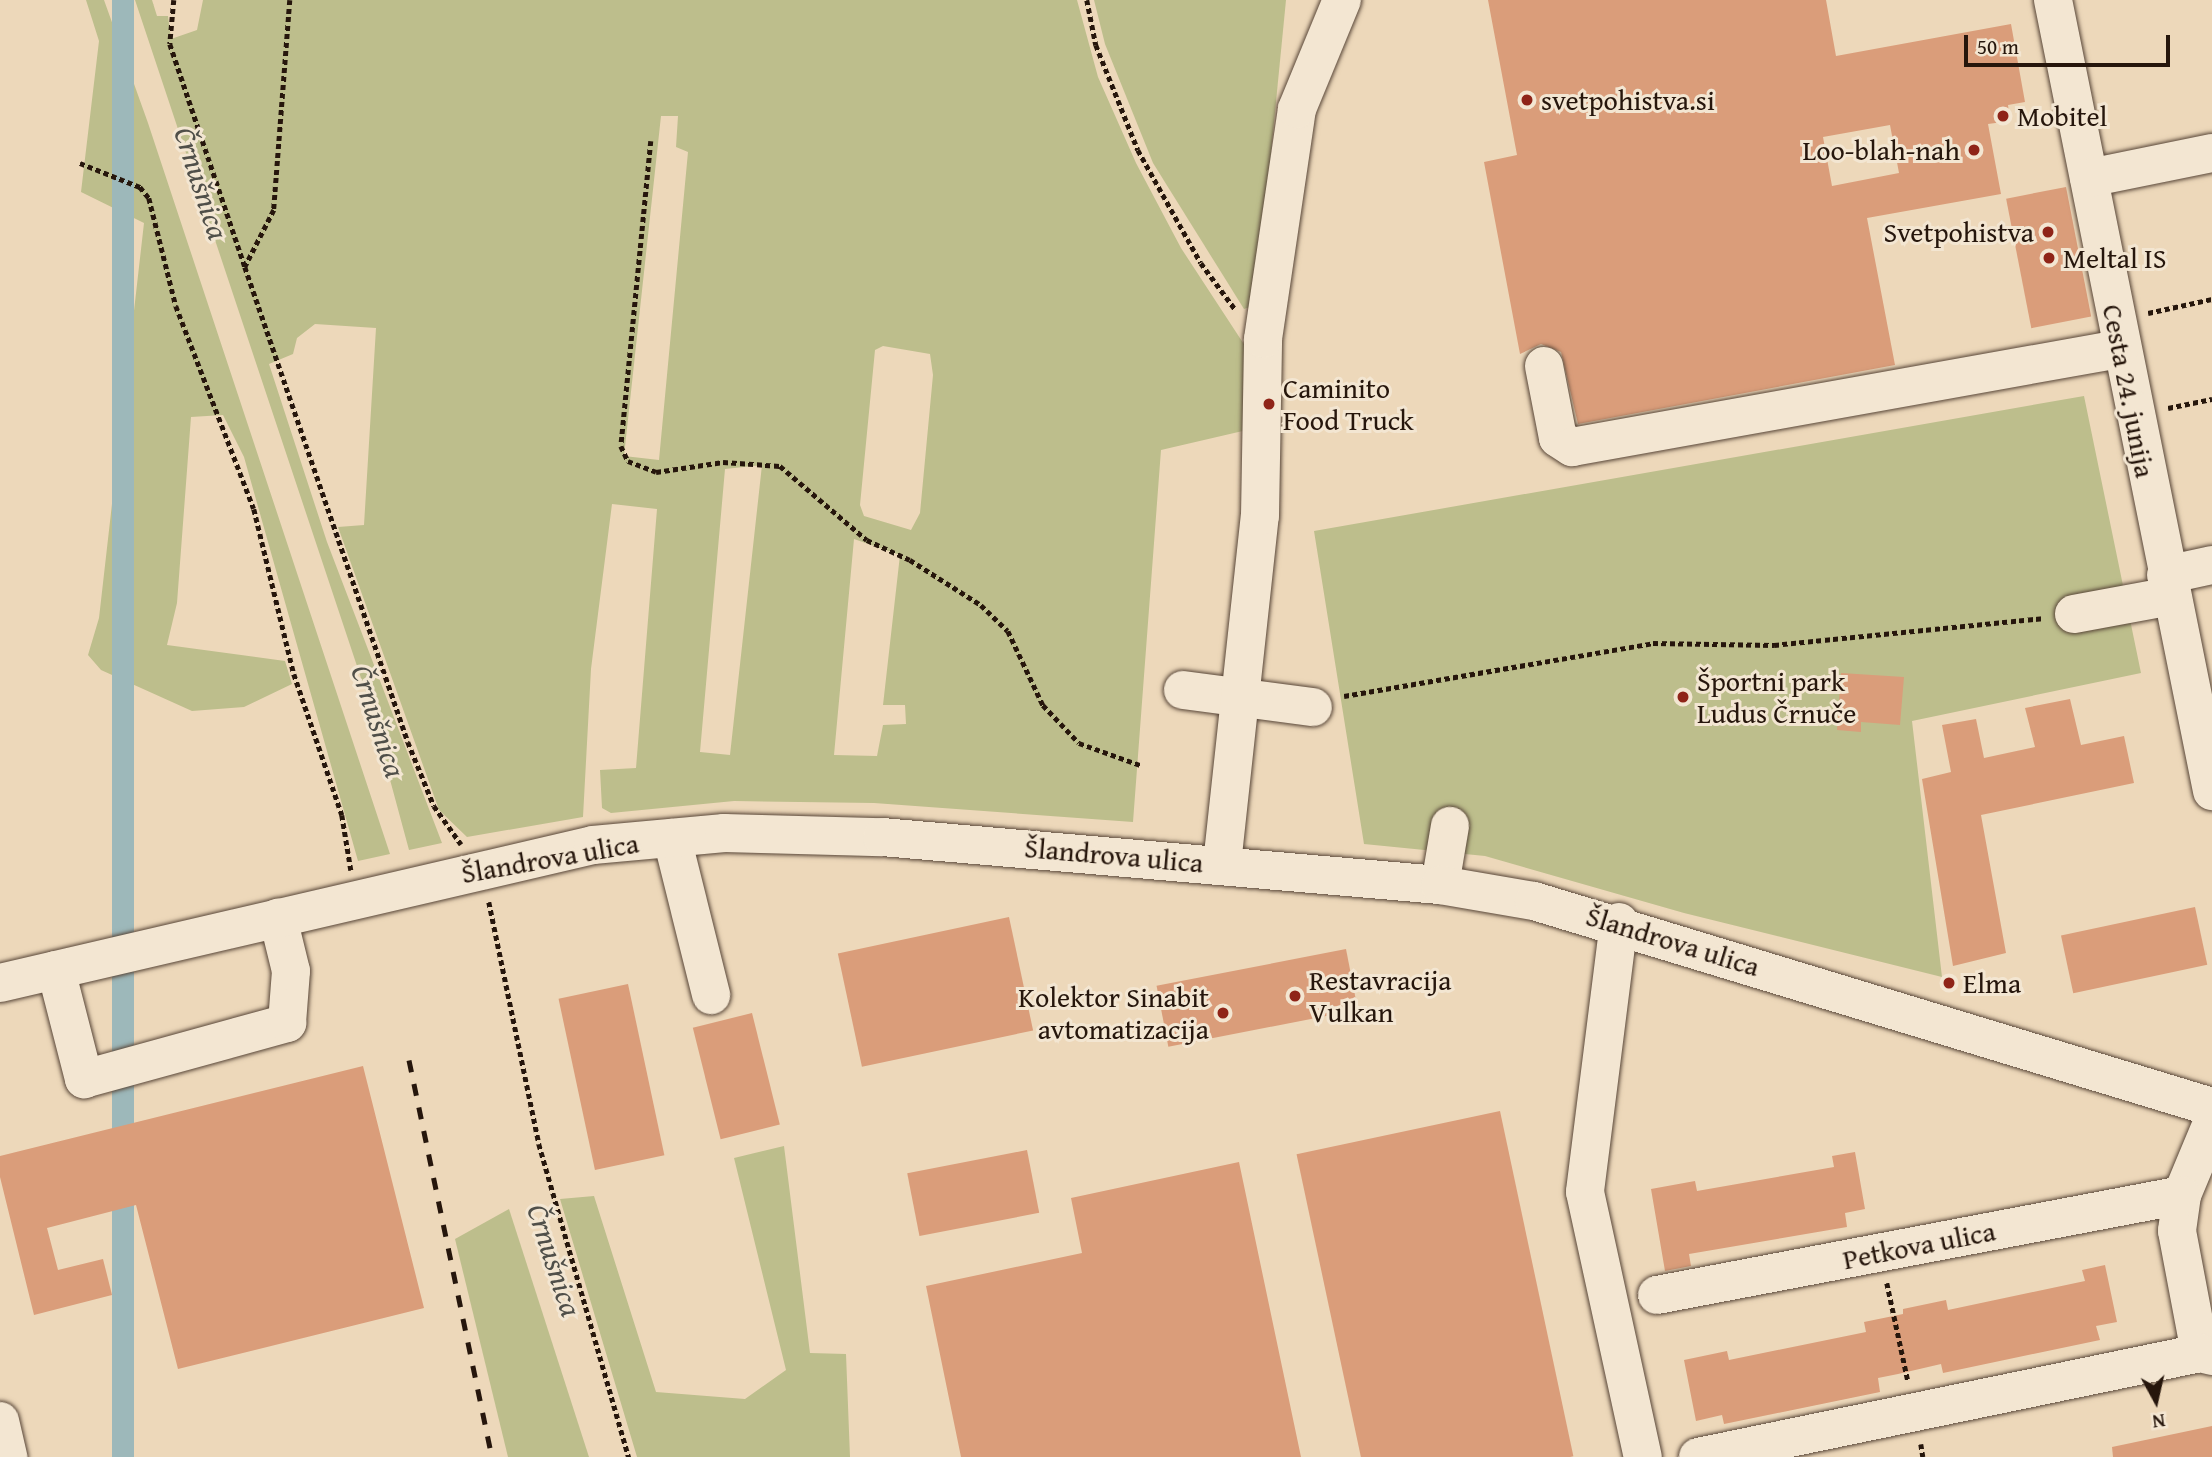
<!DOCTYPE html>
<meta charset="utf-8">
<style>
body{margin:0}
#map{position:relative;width:2212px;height:1457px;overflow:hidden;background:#edd8ba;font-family:"Gentium Book Plus",serif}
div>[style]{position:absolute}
.green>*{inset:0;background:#bdbe8c}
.water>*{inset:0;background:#9db8ba;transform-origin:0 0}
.pier>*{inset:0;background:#edd8ba;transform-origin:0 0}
.building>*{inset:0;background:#da9d7a;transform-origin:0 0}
.path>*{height:4.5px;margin-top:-2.25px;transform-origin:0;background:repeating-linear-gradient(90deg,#26160c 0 5px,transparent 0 8.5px)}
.roads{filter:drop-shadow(0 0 2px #584638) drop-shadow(0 0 2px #584638)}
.minor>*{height:38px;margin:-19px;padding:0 19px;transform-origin:19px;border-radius:19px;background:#f3e6d2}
.rail>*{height:5px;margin-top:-2.5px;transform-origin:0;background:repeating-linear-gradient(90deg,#26160c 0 12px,transparent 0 24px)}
.dots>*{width:19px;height:19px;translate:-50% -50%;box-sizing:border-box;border:4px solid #f3e6d2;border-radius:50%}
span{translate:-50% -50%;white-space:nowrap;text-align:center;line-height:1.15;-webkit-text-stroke:6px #f3e6d2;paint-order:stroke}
.poi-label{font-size:28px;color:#26160c}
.left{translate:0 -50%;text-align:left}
.right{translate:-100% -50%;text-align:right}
.street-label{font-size:28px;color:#26160c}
.water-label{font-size:30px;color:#504f49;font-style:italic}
.north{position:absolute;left:2121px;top:1366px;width:70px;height:70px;-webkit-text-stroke:5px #f3e6d2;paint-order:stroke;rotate:172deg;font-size:19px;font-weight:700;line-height:28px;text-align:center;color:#26160c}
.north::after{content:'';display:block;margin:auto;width:24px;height:32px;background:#26160c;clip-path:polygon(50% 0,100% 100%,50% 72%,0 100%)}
.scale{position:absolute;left:1964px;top:35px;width:206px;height:32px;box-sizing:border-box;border:4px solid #26160c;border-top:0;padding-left:9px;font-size:21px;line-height:24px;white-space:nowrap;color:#26160c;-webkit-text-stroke:5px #f3e6d2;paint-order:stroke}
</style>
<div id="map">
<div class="green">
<i style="clip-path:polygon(86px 0,104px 0,148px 123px,390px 854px,358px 861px,244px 457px,223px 415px,191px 417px,177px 603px,167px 645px,285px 661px,292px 684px,244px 707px,192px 711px,101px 670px,88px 655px,99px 618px,144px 223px,81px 192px,99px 41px)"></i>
<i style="clip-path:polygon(evenodd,135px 0,152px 0,157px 16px,168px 16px,171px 39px,197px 30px,203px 0,1077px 0,1098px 77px,1136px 163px,1181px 248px,1251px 355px,1247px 430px,1161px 450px,1133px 822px,874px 803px,734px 801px,611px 813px,602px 808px,600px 770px,636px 768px,657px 509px,612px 504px,591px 669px,583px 817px,467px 837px,439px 810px,338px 527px,364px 525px,376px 328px,315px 324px,297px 338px,293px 354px,269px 364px,327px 542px,442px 843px,409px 850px,369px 702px,135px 0,661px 116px,678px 116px,676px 147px,688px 152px,659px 460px,624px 456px,661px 116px,135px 0,883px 346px,930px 354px,933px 375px,920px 513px,911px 530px,864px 516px,860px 505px,875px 350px,883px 346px,135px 0,762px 465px,730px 755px,700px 752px,725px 469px,762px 465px,135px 0,854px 539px,900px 555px,883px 705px,905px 705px,906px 724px,883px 725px,877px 756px,834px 755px,854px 539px)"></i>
<i style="clip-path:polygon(1094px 0,1286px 0,1256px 305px,1244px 309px,1153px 163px,1105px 44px)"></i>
<i style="clip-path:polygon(2084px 396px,2141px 673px,1912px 721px,1942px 977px,1684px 913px,1485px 856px,1364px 844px,1314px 531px)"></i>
<i style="clip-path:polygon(784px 1146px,810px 1353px,846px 1354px,850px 1457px,637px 1457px,560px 1199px,594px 1196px,656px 1392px,745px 1399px,786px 1370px,734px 1158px)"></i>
<i style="clip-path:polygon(509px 1209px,589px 1457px,508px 1457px,455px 1239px)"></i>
</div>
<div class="water">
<i style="left:112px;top:0;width:22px;height:1533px"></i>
</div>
<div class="pier">
<i style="left:416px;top:853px;width:63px;height:25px;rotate:72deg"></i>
</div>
<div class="building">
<i style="clip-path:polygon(evenodd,1488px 0,1826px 0,1836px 56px,2011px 24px,2025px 102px,2008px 105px,2010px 121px,1988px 124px,2001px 194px,1867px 218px,1895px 365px,1578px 424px,1561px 352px,1541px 344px,1520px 354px,1484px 162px,1517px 155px,1488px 0,1890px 125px,1899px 173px,1832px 186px,1823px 137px,1890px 125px)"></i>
<i style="left:2066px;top:187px;width:132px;height:61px;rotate:79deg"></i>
<i style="clip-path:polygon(1841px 673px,1904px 677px,1900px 725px,1861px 722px,1861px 732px,1837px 730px)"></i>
<i style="clip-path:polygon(2070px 699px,2081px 745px,2124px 736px,2134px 783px,1981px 815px,2006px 953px,1953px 966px,1922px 779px,1951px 772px,1942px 725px,1976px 719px,1984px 758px,2035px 747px,2025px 708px)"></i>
<i style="left:2195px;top:907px;width:59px;height:137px;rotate:78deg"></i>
<i style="left:1009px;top:917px;width:116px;height:175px;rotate:78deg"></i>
<i style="left:1346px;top:949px;width:62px;height:193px;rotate:79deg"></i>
<i style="left:628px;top:984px;width:175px;height:71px;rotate:78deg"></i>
<i style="left:752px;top:1013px;width:115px;height:61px;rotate:76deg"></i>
<i style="clip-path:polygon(363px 1066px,424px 1308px,178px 1369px,136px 1205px,47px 1228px,58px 1270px,103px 1259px,112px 1295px,34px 1315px,0 1177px,0 1156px)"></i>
<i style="left:1500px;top:1111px;width:353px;height:208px;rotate:78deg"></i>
<i style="left:1027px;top:1150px;width:64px;height:122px;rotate:79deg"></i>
<i style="clip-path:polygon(1855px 1152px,1865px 1209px,1845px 1213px,1847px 1227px,1689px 1254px,1691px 1266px,1665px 1271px,1651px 1189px,1695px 1181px,1697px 1191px,1834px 1167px,1832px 1156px)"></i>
<i style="clip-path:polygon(1239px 1162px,1301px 1457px,961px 1457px,926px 1286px,1082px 1253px,1071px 1198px)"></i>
<i style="clip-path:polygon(2105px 1265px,2117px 1322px,2096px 1326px,2100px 1340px,1943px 1373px,1941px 1364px,1898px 1374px,1878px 1378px,1880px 1392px,1724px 1424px,1722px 1415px,1696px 1421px,1684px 1360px,1727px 1351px,1729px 1360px,1866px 1332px,1864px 1322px,1903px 1314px,1903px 1309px,1946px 1300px,1948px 1310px,2085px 1281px,2082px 1270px)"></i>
<i style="clip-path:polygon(2212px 1426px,2212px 1457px,2113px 1457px,2112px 1447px)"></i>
</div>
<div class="path">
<i style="left:174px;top:0;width:44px;rotate:95.2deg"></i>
<i style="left:170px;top:44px;width:235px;rotate:71.4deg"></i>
<i style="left:290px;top:0;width:211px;rotate:94.4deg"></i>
<i style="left:274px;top:210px;width:64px;rotate:117deg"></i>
<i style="left:245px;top:267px;width:502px;rotate:71.06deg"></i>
<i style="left:408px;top:742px;width:69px;rotate:67.9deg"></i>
<i style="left:434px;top:806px;width:47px;rotate:54.6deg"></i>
<i style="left:1087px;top:0;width:46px;rotate:78.7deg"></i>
<i style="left:1096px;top:45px;width:113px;rotate:68.2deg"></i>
<i style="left:1138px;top:150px;width:129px;rotate:60.9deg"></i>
<i style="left:1201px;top:263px;width:57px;rotate:53.5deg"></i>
<i style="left:651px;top:141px;width:306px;rotate:95.6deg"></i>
<i style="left:621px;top:446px;width:17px;rotate:65deg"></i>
<i style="left:628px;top:461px;width:30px;rotate:21deg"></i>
<i style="left:656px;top:472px;width:68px;rotate:-8.5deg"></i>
<i style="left:723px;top:462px;width:57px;rotate:4deg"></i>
<i style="left:780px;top:466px;width:114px;rotate:40.4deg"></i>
<i style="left:867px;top:540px;width:47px;rotate:24.9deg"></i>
<i style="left:910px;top:560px;width:84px;rotate:32.4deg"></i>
<i style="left:981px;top:605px;width:37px;rotate:44deg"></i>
<i style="left:1008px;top:631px;width:82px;rotate:64.7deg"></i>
<i style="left:1043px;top:705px;width:52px;rotate:46.5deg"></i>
<i style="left:1079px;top:743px;width:65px;rotate:19.8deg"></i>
<i style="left:80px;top:163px;width:65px;rotate:21.8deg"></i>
<i style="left:140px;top:187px;width:14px;rotate:51deg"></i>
<i style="left:149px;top:198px;width:111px;rotate:76deg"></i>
<i style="left:176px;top:306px;width:217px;rotate:69deg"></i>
<i style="left:254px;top:509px;width:170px;rotate:76.4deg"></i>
<i style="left:294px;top:674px;width:149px;rotate:71.2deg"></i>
<i style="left:342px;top:815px;width:56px;rotate:80.7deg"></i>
<i style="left:2148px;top:313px;width:66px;rotate:-12.3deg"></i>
<i style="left:2168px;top:408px;width:45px;rotate:-11.6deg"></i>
<i style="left:1344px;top:696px;width:314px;rotate:-9.7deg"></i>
<i style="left:1653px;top:643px;width:121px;rotate:0.9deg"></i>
<i style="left:1774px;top:645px;width:270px;rotate:-5.7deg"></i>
<i style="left:489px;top:902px;width:247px;rotate:78.3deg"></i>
<i style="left:539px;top:1144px;width:326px;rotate:74deg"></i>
<i style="left:1887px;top:1283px;width:100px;rotate:77.9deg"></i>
<i style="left:1921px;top:1444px;width:13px;rotate:81deg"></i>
</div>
<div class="roads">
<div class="minor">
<i style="left:2053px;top:0;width:807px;rotate:78.63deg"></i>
<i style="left:2089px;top:178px;width:126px;rotate:-11.5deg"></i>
<i style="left:1544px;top:366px;width:73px;rotate:79deg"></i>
<i style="left:1558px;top:438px;width:17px;rotate:33deg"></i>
<i style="left:1572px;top:447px;width:556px;rotate:-10.16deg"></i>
<i style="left:2166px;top:575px;width:47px;rotate:-12.3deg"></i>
<i style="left:2074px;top:614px;width:99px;rotate:-10.5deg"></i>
<i style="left:1183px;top:690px;width:131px;rotate:7.5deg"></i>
<i style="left:672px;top:838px;width:162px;rotate:76deg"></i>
<i style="left:1222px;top:864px;width:350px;rotate:-83.8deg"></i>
<i style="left:1260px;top:516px;width:177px;rotate:-89deg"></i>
<i style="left:1263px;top:339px;width:232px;rotate:-81.6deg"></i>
<i style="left:1297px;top:109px;width:118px;rotate:-67.6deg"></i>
<i style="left:1440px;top:885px;width:60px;rotate:-80.4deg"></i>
<i style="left:1619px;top:922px;width:272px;rotate:97.2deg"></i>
<i style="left:1585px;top:1192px;width:271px;rotate:77.7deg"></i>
<i style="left:56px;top:970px;width:113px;rotate:75.6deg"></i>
<i style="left:84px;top:1079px;width:211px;rotate:-15.4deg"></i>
<i style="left:287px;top:1023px;width:52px;rotate:-85.6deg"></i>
<i style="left:291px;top:971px;width:55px;rotate:-103.8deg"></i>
<i style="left:0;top:983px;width:609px;rotate:-13.1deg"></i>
<i style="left:593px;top:845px;width:132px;rotate:-5.2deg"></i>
<i style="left:724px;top:833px;width:158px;rotate:1.5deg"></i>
<i style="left:882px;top:837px;width:560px;rotate:4.92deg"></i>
<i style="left:1440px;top:885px;width:95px;rotate:9.7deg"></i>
<i style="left:1534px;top:901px;width:709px;rotate:16.9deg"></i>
<i style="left:2212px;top:1123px;width:78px;rotate:112.6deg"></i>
<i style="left:2182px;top:1195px;width:36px;rotate:98deg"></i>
<i style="left:2177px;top:1231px;width:124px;rotate:79.3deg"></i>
<i style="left:2200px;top:1353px;width:12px;rotate:14deg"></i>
<i style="left:1657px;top:1295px;width:534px;rotate:-10.78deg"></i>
<i style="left:0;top:1421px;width:37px;rotate:77deg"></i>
<i style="left:1698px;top:1457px;width:513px;rotate:-11.7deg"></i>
</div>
</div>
<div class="rail">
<i style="left:409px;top:1060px;width:406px;rotate:78.2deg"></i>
</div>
<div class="dots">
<i style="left:1527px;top:100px;background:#8f2418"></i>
<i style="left:2003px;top:116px;background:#8f2418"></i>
<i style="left:1974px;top:150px;background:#8f2418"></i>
<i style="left:2048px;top:232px;background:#8f2418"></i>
<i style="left:2049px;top:258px;background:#8f2418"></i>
<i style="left:1269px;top:404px;background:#8f2418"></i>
<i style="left:1683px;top:697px;background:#8f2418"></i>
<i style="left:1949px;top:983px;background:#8f2418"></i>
<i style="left:1295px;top:996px;background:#8f2418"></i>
<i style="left:1223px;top:1013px;background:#8f2418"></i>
</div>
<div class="poi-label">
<span class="left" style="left:1541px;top:100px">svetpohistva.si</span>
<span class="left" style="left:2017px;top:116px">Mobitel</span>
<span class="right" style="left:1960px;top:150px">Loo-blah-nah</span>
<span class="right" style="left:2034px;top:232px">Svetpohistva</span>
<span class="left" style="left:2063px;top:258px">Meltal IS</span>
<span class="left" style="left:1283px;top:404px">Caminito<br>Food Truck</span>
<span class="left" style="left:1697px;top:697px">Športni park<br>Ludus Črnuče</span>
<span class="left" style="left:1309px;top:996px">Restavracija<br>Vulkan</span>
<span class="left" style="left:1963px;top:983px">Elma</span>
<span class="right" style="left:1209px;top:1013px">Kolektor Sinabit<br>avtomatizacija</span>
</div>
<div class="street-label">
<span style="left:2129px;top:391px;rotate:79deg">Cesta 24. junija</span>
<span style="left:1114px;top:855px;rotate:5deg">Šlandrova ulica</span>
<span style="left:550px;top:858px;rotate:-10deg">Šlandrova ulica</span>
<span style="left:1673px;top:941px;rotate:17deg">Šlandrova ulica</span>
<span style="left:1919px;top:1245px;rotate:-11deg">Petkova ulica</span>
</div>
<div class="water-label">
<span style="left:202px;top:183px;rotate:72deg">Črnušnica</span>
<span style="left:379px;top:721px;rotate:72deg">Črnušnica</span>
<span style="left:555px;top:1260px;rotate:72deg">Črnušnica</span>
</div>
<div class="north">N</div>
<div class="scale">50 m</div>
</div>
